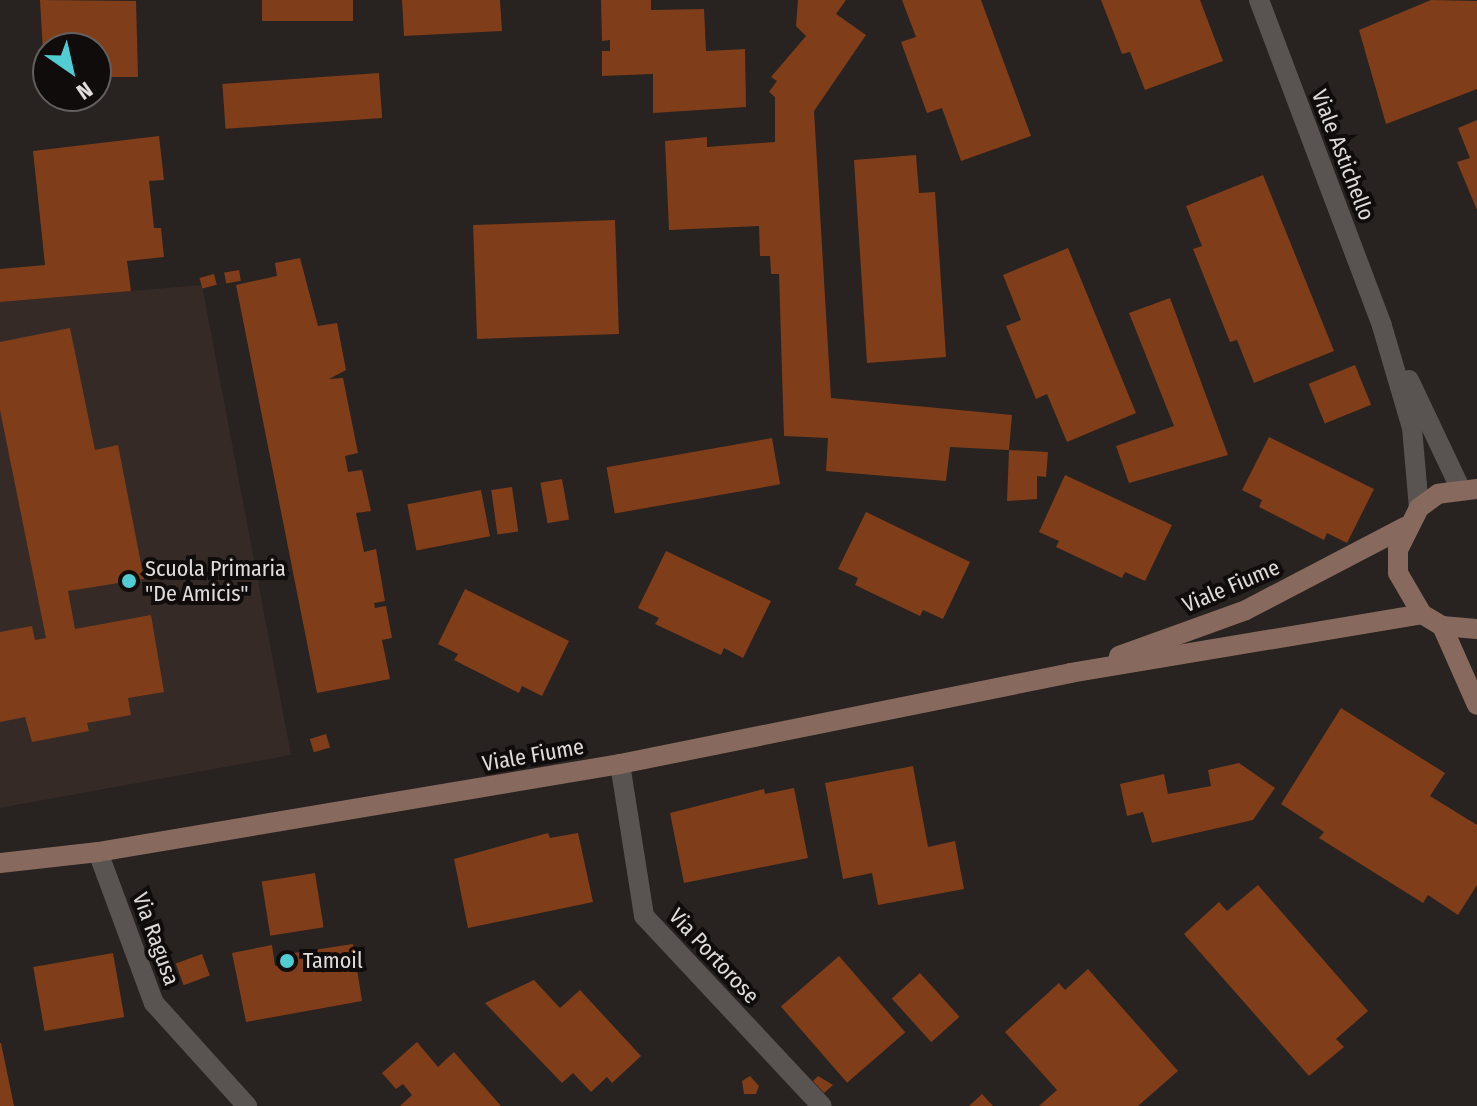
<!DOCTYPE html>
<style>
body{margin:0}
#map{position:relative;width:1477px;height:1106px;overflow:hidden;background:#282220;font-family:"Fira Sans Condensed",sans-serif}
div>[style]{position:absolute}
.built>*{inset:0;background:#352a25}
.building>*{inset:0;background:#803d19;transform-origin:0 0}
.street>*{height:20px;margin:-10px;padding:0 10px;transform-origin:10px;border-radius:10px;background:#595351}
.secondary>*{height:20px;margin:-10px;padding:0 10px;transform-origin:10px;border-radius:10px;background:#876a5d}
.dots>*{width:22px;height:22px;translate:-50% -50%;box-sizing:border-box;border:4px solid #0f0c0b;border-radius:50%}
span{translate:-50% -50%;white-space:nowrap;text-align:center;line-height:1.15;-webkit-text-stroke:8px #0f0c0b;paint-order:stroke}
.street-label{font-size:22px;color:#e0dcdb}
.poi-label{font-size:22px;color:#e0dcdb}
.left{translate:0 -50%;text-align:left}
.north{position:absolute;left:32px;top:32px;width:80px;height:80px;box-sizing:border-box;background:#0f0c0b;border:2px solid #635f5e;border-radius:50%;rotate:146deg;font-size:22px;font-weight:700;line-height:32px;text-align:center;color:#e0dcdb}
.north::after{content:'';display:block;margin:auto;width:28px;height:36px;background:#51ccd3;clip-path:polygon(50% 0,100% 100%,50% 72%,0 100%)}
</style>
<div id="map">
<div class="built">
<i style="clip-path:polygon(202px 285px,291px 755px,0 808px,0 302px)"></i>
</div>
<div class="building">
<i style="clip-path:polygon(40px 0,136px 1px,138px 77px,103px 77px,103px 83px,96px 83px,96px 48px,48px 48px,45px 86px)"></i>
<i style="left:262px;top:0;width:91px;height:21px"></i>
<i style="clip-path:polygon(402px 0,500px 0,502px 31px,404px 36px)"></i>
<i style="clip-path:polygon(601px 0,651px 0,651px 10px,704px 9px,706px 51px,745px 49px,746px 107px,653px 113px,653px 74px,602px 76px,602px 51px,610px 51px,610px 40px,602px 41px)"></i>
<i style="clip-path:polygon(798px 0,846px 0,836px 14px,866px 35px,814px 111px,831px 398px,1012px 415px,1009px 450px,950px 447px,946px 481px,826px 471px,828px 438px,784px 436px,779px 274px,771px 274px,770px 256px,760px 256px,759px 226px,669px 230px,665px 141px,707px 137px,707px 147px,775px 142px,775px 97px,769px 92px,777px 81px,771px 77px,806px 36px,796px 26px)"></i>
<i style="clip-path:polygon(902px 0,981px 0,1031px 136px,961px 161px,942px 108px,927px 113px,901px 42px,916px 37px)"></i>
<i style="clip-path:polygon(1101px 0,1200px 0,1223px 61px,1145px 90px,1130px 52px,1122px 54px)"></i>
<i style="clip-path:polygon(1431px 0,1477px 1px,1477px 89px,1386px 124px,1359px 30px)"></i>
<i style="left:379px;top:73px;width:45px;height:157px;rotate:86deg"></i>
<i style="clip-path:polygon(1477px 120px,1477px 210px,1457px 162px,1470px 158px,1458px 128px)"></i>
<i style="clip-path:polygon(159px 136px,164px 180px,149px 181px,154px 228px,161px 228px,164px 257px,127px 261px,131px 291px,0 302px,0 269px,45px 265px,33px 151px)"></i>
<i style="clip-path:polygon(916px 155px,919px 193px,935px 192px,946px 357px,867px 363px,854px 160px)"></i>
<i style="clip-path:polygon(1263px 175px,1334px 351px,1254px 383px,1237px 340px,1230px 342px,1193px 249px,1202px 246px,1186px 206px)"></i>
<i style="left:615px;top:220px;width:114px;height:142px;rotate:88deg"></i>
<i style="clip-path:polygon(1068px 248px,1136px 413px,1067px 442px,1047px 394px,1036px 399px,1006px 326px,1021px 320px,1003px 275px)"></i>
<i style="clip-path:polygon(300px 258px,318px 326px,337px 323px,346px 370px,329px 379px,343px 378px,358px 453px,345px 456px,348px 472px,362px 470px,371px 511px,356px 513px,364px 552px,376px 549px,385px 601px,374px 603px,375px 608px,386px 606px,392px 638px,382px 640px,390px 679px,317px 693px,236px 285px,277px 276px,275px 263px)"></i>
<i style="left:239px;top:270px;width:11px;height:15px;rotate:80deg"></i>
<i style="left:214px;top:274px;width:11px;height:15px;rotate:75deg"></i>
<i style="clip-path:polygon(1170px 298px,1228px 455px,1129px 483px,1116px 446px,1174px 426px,1129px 313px)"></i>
<i style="clip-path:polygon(70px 328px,95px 450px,118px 445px,144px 579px,68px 591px,75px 629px,151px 615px,164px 692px,128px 698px,131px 715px,87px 723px,89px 731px,32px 742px,25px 717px,0 722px,0 632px,32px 626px,35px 640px,46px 638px,0 410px,0 342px)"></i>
<i style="left:1355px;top:365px;width:43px;height:50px;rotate:68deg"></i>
<i style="clip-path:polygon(1269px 437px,1374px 489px,1347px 543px,1327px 533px,1324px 540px,1259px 507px,1262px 500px,1242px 490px)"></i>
<i style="left:772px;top:438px;width:47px;height:168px;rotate:80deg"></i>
<i style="clip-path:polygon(1009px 450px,1048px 452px,1046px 477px,1037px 476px,1037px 499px,1007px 501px)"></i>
<i style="clip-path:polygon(1065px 475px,1172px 525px,1145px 581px,1125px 572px,1122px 578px,1056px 547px,1059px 541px,1039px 532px)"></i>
<i style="left:562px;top:479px;width:41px;height:22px;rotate:80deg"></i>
<i style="left:512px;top:487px;width:45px;height:21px;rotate:82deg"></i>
<i style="left:481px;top:490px;width:47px;height:75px;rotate:79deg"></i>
<i style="clip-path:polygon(866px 512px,970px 562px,943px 619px,923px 610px,920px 616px,855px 585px,858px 578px,838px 569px)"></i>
<i style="clip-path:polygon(666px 551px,771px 601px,743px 658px,724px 648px,721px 655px,655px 624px,659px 618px,638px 608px)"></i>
<i style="clip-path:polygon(465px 589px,569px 641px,542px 696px,522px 686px,519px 693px,454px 660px,458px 654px,438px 644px)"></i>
<i style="clip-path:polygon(1341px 708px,1445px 773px,1430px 796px,1477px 825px,1477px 885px,1458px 915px,1428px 895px,1423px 903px,1319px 838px,1324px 832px,1281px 804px)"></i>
<i style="left:326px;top:734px;width:14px;height:17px;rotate:73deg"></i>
<i style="clip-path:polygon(1239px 763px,1275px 788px,1253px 820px,1152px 843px,1143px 812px,1127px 816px,1120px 784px,1164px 774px,1168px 794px,1211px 786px,1208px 770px)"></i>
<i style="clip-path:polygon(913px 766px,928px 847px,955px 841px,964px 889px,878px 905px,872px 873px,843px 879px,825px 783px)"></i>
<i style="clip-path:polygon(794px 788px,808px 858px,684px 883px,670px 813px,764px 789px,765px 794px)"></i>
<i style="clip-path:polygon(548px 833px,550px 838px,578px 833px,593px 902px,468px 928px,454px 859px)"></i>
<i style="left:315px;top:873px;width:55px;height:54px;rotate:81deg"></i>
<i style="clip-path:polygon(1258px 885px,1368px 1011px,1336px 1039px,1344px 1047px,1309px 1076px,1184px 934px,1219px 902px,1227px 911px)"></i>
<i style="clip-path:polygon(353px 944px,362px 1001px,246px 1022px,232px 953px,272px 945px,275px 966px,289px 964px,287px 954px)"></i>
<i style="left:113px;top:953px;width:65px;height:81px;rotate:80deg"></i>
<i style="left:202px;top:954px;width:23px;height:28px;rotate:70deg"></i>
<i style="left:839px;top:956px;width:101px;height:77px;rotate:49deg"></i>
<i style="clip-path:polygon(1088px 969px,1178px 1071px,1138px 1106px,1039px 1106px,1057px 1090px,1005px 1032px,1059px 983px,1065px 990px)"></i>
<i style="left:920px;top:973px;width:59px;height:38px;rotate:48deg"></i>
<i style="clip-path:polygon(534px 980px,560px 1008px,580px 990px,641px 1056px,612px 1083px,607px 1077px,591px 1092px,573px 1073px,562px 1083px,485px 1003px)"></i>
<i style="clip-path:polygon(417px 1042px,438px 1067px,454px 1052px,501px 1106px,400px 1106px,412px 1095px,403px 1084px,396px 1089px,382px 1073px)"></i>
<i style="clip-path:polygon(0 1043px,1px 1043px,14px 1106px,0 1106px)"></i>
<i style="clip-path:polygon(750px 1076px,759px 1086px,756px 1094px,744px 1094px,742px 1081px)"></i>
<i style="clip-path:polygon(818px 1076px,833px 1085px,824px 1093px,813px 1081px)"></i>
<i style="clip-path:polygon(982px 1094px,993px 1106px,969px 1106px)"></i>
</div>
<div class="street">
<i style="left:1259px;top:0;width:348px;rotate:69.3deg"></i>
<i style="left:1382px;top:326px;width:106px;rotate:73.6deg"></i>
<i style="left:1412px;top:428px;width:80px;rotate:85deg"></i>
<i style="left:1409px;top:380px;width:119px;rotate:64.7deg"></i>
<i style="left:620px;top:764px;width:154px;rotate:81deg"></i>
<i style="left:644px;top:916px;width:260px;rotate:46.9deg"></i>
<i style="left:98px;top:852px;width:161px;rotate:69.7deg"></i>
<i style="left:154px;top:1003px;width:139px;rotate:47.9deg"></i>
</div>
<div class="secondary">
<i style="left:1477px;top:489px;width:39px;rotate:173deg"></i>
<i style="left:1438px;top:494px;width:24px;rotate:144deg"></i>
<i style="left:1419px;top:508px;width:47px;rotate:116.6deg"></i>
<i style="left:1398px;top:550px;width:23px;rotate:90deg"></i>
<i style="left:1398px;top:573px;width:48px;rotate:59.7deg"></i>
<i style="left:1422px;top:614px;width:23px;rotate:31deg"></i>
<i style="left:1442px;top:626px;width:35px;rotate:5deg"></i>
<i style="left:1442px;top:626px;width:86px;rotate:66.1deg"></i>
<i style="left:1119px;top:656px;width:135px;rotate:-19.9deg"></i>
<i style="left:1246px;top:610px;width:179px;rotate:-27.6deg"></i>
<i style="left:0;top:863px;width:99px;rotate:-6.4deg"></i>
<i style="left:98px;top:852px;width:529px;rotate:-9.57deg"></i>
<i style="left:620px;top:764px;width:459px;rotate:-11.4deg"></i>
<i style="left:1070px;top:673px;width:357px;rotate:-9.5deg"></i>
</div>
<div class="dots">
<i style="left:129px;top:581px;background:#51ccd3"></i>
<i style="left:287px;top:961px;background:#51ccd3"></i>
</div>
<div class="street-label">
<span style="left:1343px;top:155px;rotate:69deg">Viale Astichello</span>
<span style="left:1231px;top:586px;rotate:-23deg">Viale Fiume</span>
<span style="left:533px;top:755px;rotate:-10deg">Viale Fiume</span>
<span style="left:156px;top:939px;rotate:70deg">Via Ragusa</span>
<span style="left:714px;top:956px;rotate:47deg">Via Portorose</span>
</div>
<div class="poi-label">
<span class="left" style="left:145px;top:581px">Scuola Primaria<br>"De Amicis"</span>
<span class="left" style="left:303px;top:961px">Tamoil</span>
</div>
<div class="north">N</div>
</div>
